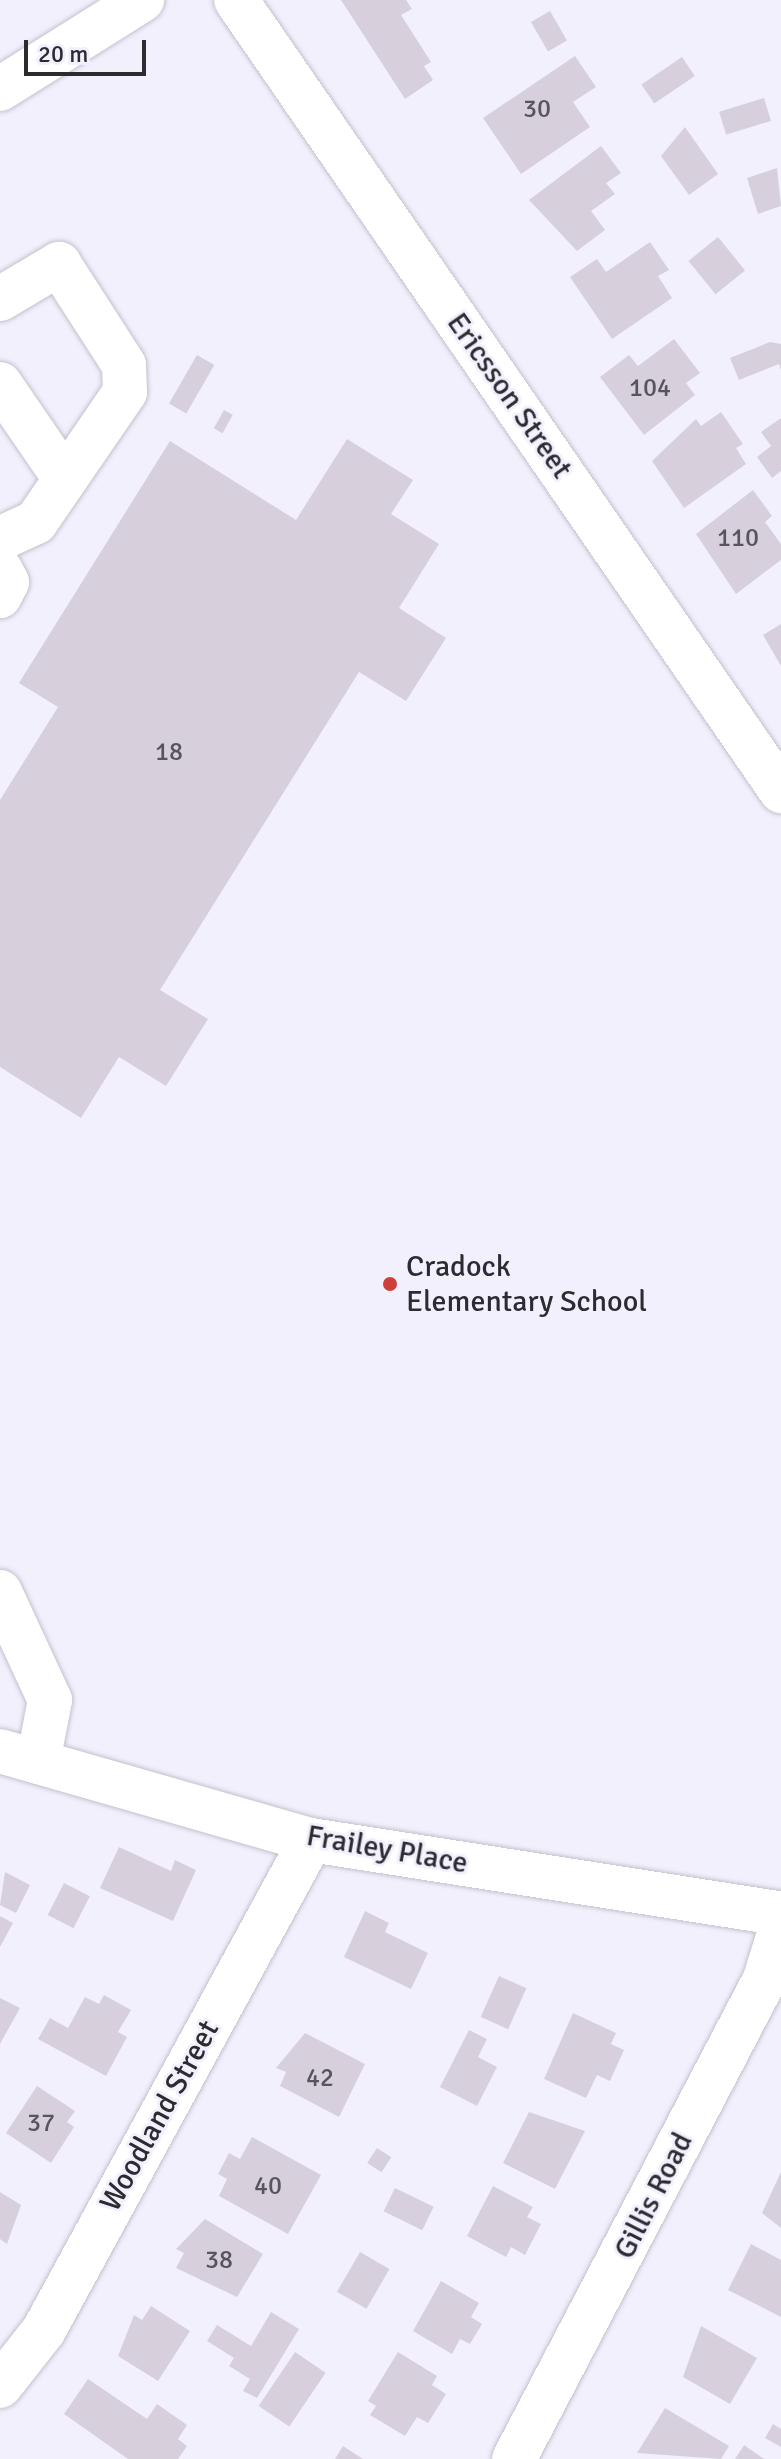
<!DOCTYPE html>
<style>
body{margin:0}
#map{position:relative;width:781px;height:2459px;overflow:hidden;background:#f2f0fd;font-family:Signika,sans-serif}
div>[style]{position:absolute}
.building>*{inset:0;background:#d7d0dc;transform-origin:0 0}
.roads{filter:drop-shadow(0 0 2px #c3c1cd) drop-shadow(0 0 2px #c3c1cd)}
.minor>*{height:44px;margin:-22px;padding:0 22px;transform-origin:22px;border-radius:22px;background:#fff}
.dots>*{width:22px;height:22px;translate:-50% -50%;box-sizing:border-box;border:4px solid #f2f0fd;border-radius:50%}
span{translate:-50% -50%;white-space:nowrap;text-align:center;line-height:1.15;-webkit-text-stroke:6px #f2f0fd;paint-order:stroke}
.number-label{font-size:26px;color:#57545b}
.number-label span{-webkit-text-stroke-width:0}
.street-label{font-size:30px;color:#2c2b30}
.poi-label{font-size:30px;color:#2c2b30}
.left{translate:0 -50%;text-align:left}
.scale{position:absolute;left:24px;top:40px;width:122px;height:36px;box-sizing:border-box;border:4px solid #2c2b30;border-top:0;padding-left:10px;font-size:24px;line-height:28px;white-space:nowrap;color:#2c2b30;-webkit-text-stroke:6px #f2f0fd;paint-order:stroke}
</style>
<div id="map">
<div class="building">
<i style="clip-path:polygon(341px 0,406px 0,412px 9px,401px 15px,431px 62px,424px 66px,433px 80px,405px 99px)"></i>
<i style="left:550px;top:11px;width:34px;height:22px;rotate:60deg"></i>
<i style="clip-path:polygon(575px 56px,596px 87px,573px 102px,590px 127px,521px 174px,483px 118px)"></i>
<i style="left:682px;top:57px;width:23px;height:49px;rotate:56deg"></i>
<i style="left:764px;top:98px;width:24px;height:47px;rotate:73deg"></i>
<i style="clip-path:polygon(685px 127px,718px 174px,689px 195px,661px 156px)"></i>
<i style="clip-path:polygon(601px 146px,621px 173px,606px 183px,615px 194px,591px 211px,605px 230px,577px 251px,529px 200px)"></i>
<i style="clip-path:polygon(777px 168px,781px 206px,758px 214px,747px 178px)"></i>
<i style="left:718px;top:237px;width:43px;height:38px;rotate:51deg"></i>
<i style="clip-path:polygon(650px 242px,669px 270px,658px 276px,672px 298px,612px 339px,570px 277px,597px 259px,606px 272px)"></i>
<i style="clip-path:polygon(674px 339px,700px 373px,686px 383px,695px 395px,644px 435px,600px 377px,629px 355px,638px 366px)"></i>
<i style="clip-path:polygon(770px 342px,781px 344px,781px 370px,779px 364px,739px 380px,730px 358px)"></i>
<i style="left:197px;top:355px;width:20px;height:56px;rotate:30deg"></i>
<i style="left:224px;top:410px;width:10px;height:21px;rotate:29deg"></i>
<i style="clip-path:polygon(721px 412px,743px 444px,736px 448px,746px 464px,684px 508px,652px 461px,696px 419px,701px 426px)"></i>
<i style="clip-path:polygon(781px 418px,781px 471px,772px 478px,757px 457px,771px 446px,761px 432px)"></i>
<i style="clip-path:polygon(347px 439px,413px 480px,391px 514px,439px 544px,399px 608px,446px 638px,406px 701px,359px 672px,160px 990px,208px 1019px,166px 1086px,119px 1057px,81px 1118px,0 1067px,0 800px,58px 707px,19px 683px,170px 441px,296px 520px)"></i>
<i style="clip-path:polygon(753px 490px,772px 516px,765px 522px,781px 544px,781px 560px,736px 594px,696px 534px)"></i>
<i style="clip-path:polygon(781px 624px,781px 666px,763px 635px)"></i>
<i style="clip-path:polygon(119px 1847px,171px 1871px,175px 1860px,196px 1870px,173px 1921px,100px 1888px)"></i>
<i style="clip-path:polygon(5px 1872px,30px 1885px,16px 1913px,0 1905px)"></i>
<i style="left:64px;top:1883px;width:29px;height:36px;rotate:27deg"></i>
<i style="clip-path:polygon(365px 1911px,389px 1923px,385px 1932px,428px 1953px,411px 1989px,344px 1957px)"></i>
<i style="clip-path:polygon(0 1916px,13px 1923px,0 1947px)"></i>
<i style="left:499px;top:1976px;width:30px;height:45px;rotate:24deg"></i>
<i style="clip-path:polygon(104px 1995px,131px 2010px,118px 2032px,127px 2037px,106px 2076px,38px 2039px,50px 2018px,68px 2028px,85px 1997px,99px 2004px)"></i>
<i style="clip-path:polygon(0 1998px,20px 2008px,0 2044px)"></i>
<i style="clip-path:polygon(573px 2013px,616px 2033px,611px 2044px,624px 2050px,610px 2081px,597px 2075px,586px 2098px,544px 2079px)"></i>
<i style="clip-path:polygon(469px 2030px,487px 2039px,478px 2057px,497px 2067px,477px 2106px,440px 2087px)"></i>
<i style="clip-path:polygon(305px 2033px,365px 2064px,339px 2117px,280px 2086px,286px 2072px,276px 2068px)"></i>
<i style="clip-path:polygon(37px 2086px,75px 2111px,67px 2122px,74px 2127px,51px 2163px,6px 2133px)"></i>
<i style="clip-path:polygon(529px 2112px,585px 2131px,555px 2189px,503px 2163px)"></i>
<i style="clip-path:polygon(252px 2137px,321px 2175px,288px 2234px,219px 2196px,227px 2179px,218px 2174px,229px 2153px,240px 2159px)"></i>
<i style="left:377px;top:2148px;width:17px;height:18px;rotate:33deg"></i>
<i style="clip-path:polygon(781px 2172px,781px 2228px,762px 2213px)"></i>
<i style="clip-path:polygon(493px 2186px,533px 2207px,527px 2217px,541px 2224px,525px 2255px,511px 2247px,506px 2257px,467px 2236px)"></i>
<i style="left:395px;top:2188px;width:43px;height:26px;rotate:26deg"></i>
<i style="clip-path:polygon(0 2192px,21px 2205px,7px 2244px,0 2239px)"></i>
<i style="clip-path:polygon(205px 2219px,263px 2254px,237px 2297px,176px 2268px,184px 2253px,176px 2249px)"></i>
<i style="clip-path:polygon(751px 2244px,781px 2260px,781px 2317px,728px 2290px)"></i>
<i style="left:360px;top:2252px;width:34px;height:46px;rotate:30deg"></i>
<i style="clip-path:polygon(441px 2281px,479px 2303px,471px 2317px,482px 2324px,470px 2344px,460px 2339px,452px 2354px,413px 2331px)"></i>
<i style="clip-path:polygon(151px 2306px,190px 2331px,158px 2381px,118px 2356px,134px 2315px,142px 2320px)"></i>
<i style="clip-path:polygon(271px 2312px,299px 2329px,257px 2398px,243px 2391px,250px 2379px,229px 2366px,234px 2358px,207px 2341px,217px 2325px,251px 2346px)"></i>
<i style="clip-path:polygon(701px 2326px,757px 2358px,730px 2404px,683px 2377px)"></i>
<i style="left:295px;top:2352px;width:37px;height:65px;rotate:34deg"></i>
<i style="clip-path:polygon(398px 2352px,437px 2376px,432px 2385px,446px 2394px,428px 2423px,417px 2417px,405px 2436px,370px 2415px,376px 2406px,368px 2401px)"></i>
<i style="clip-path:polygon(88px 2379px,147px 2419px,157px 2404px,187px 2425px,178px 2439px,187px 2446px,178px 2459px,128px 2459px,64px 2414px)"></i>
<i style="clip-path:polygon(665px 2408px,729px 2446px,721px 2459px,637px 2453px)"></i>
<i style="clip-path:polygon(773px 2424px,781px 2429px,781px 2447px,765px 2438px)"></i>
<i style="clip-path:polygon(744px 2445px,764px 2459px,735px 2459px)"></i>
<i style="clip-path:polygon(343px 2446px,363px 2459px,335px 2459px)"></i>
</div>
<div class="roads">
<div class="minor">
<i style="left:236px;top:0;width:961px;rotate:55.43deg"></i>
<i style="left:0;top:89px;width:168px;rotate:-32.1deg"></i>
<i style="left:0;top:299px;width:69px;rotate:-30.7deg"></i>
<i style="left:59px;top:264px;width:120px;rotate:57.2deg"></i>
<i style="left:124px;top:365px;width:27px;rotate:88deg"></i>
<i style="left:125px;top:392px;width:158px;rotate:124.4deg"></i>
<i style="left:36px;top:522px;width:40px;rotate:155deg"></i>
<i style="left:0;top:384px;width:115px;rotate:55.6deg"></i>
<i style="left:0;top:569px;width:15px;rotate:62deg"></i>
<i style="left:7px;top:582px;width:16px;rotate:117deg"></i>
<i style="left:0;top:1592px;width:119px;rotate:65.2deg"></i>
<i style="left:50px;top:1700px;width:63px;rotate:101deg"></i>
<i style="left:0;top:1751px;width:323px;rotate:16deg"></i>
<i style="left:311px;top:1840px;width:476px;rotate:8.9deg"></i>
<i style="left:0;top:2386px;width:71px;rotate:-51.8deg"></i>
<i style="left:44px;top:2330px;width:558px;rotate:-61.41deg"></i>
<i style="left:514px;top:2459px;width:542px;rotate:-62.39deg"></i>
<i style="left:765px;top:1979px;width:54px;rotate:-72.9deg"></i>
</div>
</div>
<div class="dots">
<i style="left:390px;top:1284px;background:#cd3f38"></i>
</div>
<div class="number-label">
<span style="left:537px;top:110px">30</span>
<span style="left:650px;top:389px">104</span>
<span style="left:738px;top:539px">110</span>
<span style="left:169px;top:753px">18</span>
<span style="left:320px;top:2079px">42</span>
<span style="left:41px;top:2124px">37</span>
<span style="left:268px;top:2187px">40</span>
<span style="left:219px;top:2261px">38</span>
</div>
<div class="street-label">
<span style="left:509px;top:396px;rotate:55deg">Ericsson Street</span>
<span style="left:387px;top:1850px;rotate:10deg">Frailey Place</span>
<span style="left:160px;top:2116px;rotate:-61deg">Woodland Street</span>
<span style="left:654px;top:2196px;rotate:-63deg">Gillis Road</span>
</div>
<div class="poi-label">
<span class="left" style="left:406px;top:1284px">Cradock<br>Elementary School</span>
</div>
<div class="scale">20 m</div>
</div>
